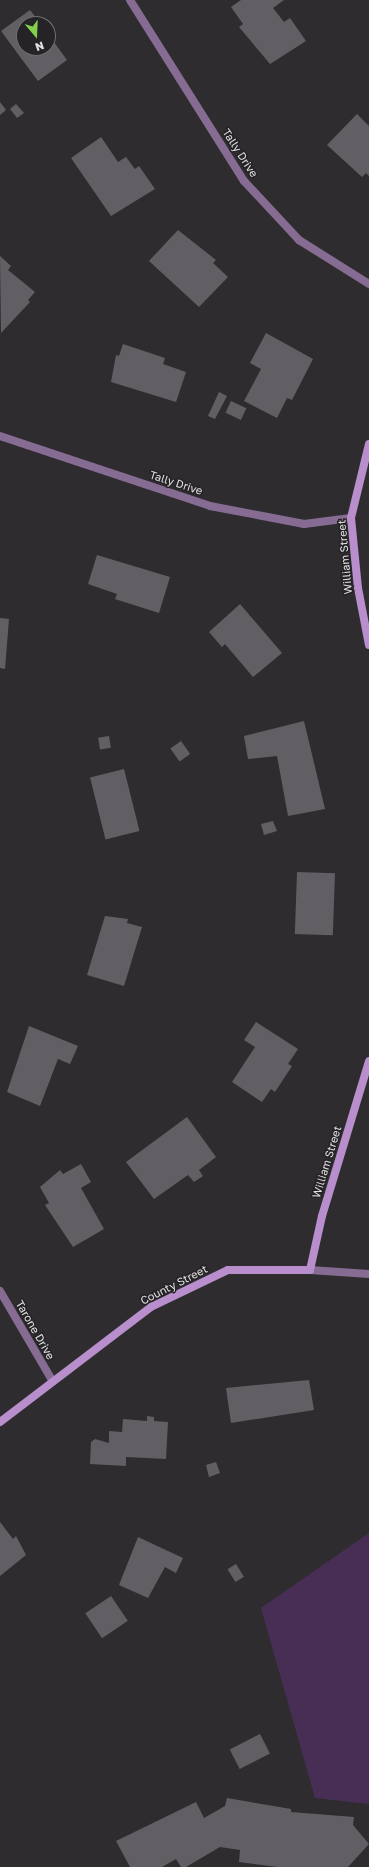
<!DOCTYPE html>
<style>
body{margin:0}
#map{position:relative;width:369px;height:1867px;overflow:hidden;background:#2f2c30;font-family:"Golos Text",sans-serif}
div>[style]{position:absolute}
.green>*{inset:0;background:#482e55}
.building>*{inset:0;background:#625f64;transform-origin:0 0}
.street>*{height:8px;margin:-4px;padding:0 4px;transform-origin:4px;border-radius:4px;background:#866c93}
.secondary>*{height:8px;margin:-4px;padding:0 4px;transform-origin:4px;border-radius:4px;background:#b88ecd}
span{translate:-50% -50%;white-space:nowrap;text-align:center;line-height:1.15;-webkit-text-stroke:3px #252326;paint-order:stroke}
.street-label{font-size:11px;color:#e1e0e2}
.north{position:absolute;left:16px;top:16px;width:40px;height:40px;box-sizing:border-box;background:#252326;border:1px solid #706f71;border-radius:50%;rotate:161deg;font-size:11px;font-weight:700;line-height:16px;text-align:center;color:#e1e0e2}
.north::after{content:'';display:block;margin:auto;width:14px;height:18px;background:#84d04e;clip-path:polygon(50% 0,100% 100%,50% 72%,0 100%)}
</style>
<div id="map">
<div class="green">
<i style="clip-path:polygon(369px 1533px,369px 1804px,315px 1798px,261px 1608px)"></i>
</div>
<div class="building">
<i style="clip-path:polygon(241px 0,284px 0,273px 8px,284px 22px,290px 18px,306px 41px,270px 64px,239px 27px,243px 24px,231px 7px)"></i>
<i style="clip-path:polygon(30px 10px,41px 24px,24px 24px,24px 48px,48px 48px,48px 34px,67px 60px,38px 81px,1px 31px)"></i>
<i style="clip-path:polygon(0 102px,6px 110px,0 115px)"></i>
<i style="clip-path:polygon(16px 104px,24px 113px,17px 118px,10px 109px)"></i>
<i style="clip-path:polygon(357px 114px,369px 126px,369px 176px,366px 173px,362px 177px,327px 145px)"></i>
<i style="clip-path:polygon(101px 137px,118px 162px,126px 157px,135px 169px,139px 166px,155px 189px,111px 216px,71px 158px)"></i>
<i style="clip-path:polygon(178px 230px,216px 260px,213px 263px,228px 277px,199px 307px,149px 261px)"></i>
<i style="clip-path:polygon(0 256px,11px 266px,8px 270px,35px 292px,28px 300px,30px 302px,1px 333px)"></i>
<i style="clip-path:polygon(266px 333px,313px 359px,292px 400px,287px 398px,277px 418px,244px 401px,261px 369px,250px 363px)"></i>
<i style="clip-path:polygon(123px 344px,165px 358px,163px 364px,186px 372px,176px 402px,111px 382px,116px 355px,119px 356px)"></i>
<i style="clip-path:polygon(219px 392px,227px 396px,215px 419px,208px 416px)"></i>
<i style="left:231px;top:401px;width:17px;height:13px;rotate:25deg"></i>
<i style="clip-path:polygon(97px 555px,170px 577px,159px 613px,115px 599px,117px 594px,88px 584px)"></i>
<i style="clip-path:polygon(240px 604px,282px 653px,253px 677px,225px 644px,222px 647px,209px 632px)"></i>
<i style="clip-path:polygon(0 618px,9px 619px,5px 669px,0 668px)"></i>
<i style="clip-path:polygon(304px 721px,325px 809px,288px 816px,277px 756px,248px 759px,244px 736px)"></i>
<i style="left:109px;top:736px;width:12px;height:11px;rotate:81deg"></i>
<i style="left:181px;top:741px;width:16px;height:13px;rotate:55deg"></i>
<i style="left:124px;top:769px;width:64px;height:35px;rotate:76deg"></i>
<i style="clip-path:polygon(273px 821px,277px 831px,264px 835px,261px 824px)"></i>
<i style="left:297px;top:872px;width:38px;height:62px;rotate:2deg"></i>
<i style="clip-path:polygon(105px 916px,128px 919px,127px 923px,142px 927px,124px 986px,87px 975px)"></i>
<i style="clip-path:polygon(256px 1022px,298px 1049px,288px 1064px,292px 1066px,275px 1092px,271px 1089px,262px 1102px,232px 1082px,255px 1047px,244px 1040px)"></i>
<i style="clip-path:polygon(29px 1026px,78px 1046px,70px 1064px,58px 1059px,40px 1106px,7px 1092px)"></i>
<i style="clip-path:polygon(187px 1117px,216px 1157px,199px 1170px,203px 1176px,194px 1182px,188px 1175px,154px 1199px,126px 1162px)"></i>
<i style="clip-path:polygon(81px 1164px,91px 1182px,81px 1188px,104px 1229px,73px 1247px,45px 1205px,49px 1203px,40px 1187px,60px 1170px,63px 1174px)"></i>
<i style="clip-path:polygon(309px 1380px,314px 1410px,231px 1423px,226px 1388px)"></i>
<i style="clip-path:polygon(147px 1416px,154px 1417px,154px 1421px,168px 1422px,166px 1459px,126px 1457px,126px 1466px,90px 1464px,91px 1442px,95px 1439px,109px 1443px,109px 1431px,122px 1432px,123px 1419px,147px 1421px)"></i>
<i style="clip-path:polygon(216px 1462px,220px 1473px,209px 1477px,206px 1465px)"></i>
<i style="clip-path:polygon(0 1522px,13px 1539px,16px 1536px,26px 1555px,0 1576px)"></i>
<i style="clip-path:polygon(138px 1537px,183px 1558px,176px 1573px,165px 1567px,148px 1598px,119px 1585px)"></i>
<i style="left:236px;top:1564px;width:15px;height:10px;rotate:58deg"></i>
<i style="left:111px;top:1596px;width:30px;height:31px;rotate:56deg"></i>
<i style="left:260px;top:1734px;width:22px;height:34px;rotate:63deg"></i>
<i style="clip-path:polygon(227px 1798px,291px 1809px,291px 1812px,354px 1817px,353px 1825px,369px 1844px,348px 1867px,278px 1867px,239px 1862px,240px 1850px,220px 1847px,186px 1867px,181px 1867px,176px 1859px,162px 1867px,130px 1867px,116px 1841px,196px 1802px,204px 1818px,225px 1806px)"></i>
</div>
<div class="street">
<i style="left:130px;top:0;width:214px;rotate:57.8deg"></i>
<i style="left:244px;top:181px;width:81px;rotate:47deg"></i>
<i style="left:299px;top:240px;width:83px;rotate:32.2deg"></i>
<i style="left:0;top:436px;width:221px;rotate:18.4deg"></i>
<i style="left:210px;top:506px;width:96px;rotate:10.8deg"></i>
<i style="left:304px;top:524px;width:47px;rotate:-7.3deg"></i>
<i style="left:310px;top:1270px;width:59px;rotate:3.9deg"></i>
<i style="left:0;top:1291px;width:103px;rotate:59.7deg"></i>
</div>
<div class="secondary">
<i style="left:369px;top:444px;width:76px;rotate:103.7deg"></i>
<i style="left:351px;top:518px;width:70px;rotate:84.3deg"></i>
<i style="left:358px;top:588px;width:58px;rotate:79.1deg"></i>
<i style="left:0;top:1422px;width:190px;rotate:-37.3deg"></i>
<i style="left:151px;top:1307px;width:85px;rotate:-25.7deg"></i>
<i style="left:228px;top:1270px;width:82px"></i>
<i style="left:310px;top:1270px;width:55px;rotate:-77.5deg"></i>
<i style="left:322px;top:1216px;width:162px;rotate:-73.1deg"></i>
</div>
<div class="street-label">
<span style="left:240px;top:153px;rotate:57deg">Tally Drive</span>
<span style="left:176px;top:483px;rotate:18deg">Tally Drive</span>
<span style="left:345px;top:557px;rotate:-95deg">William Street</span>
<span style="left:327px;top:1162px;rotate:-73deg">William Street</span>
<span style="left:174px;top:1285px;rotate:-27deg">County Street</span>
<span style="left:35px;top:1330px;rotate:60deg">Tarone Drive</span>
</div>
<div class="north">N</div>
</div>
